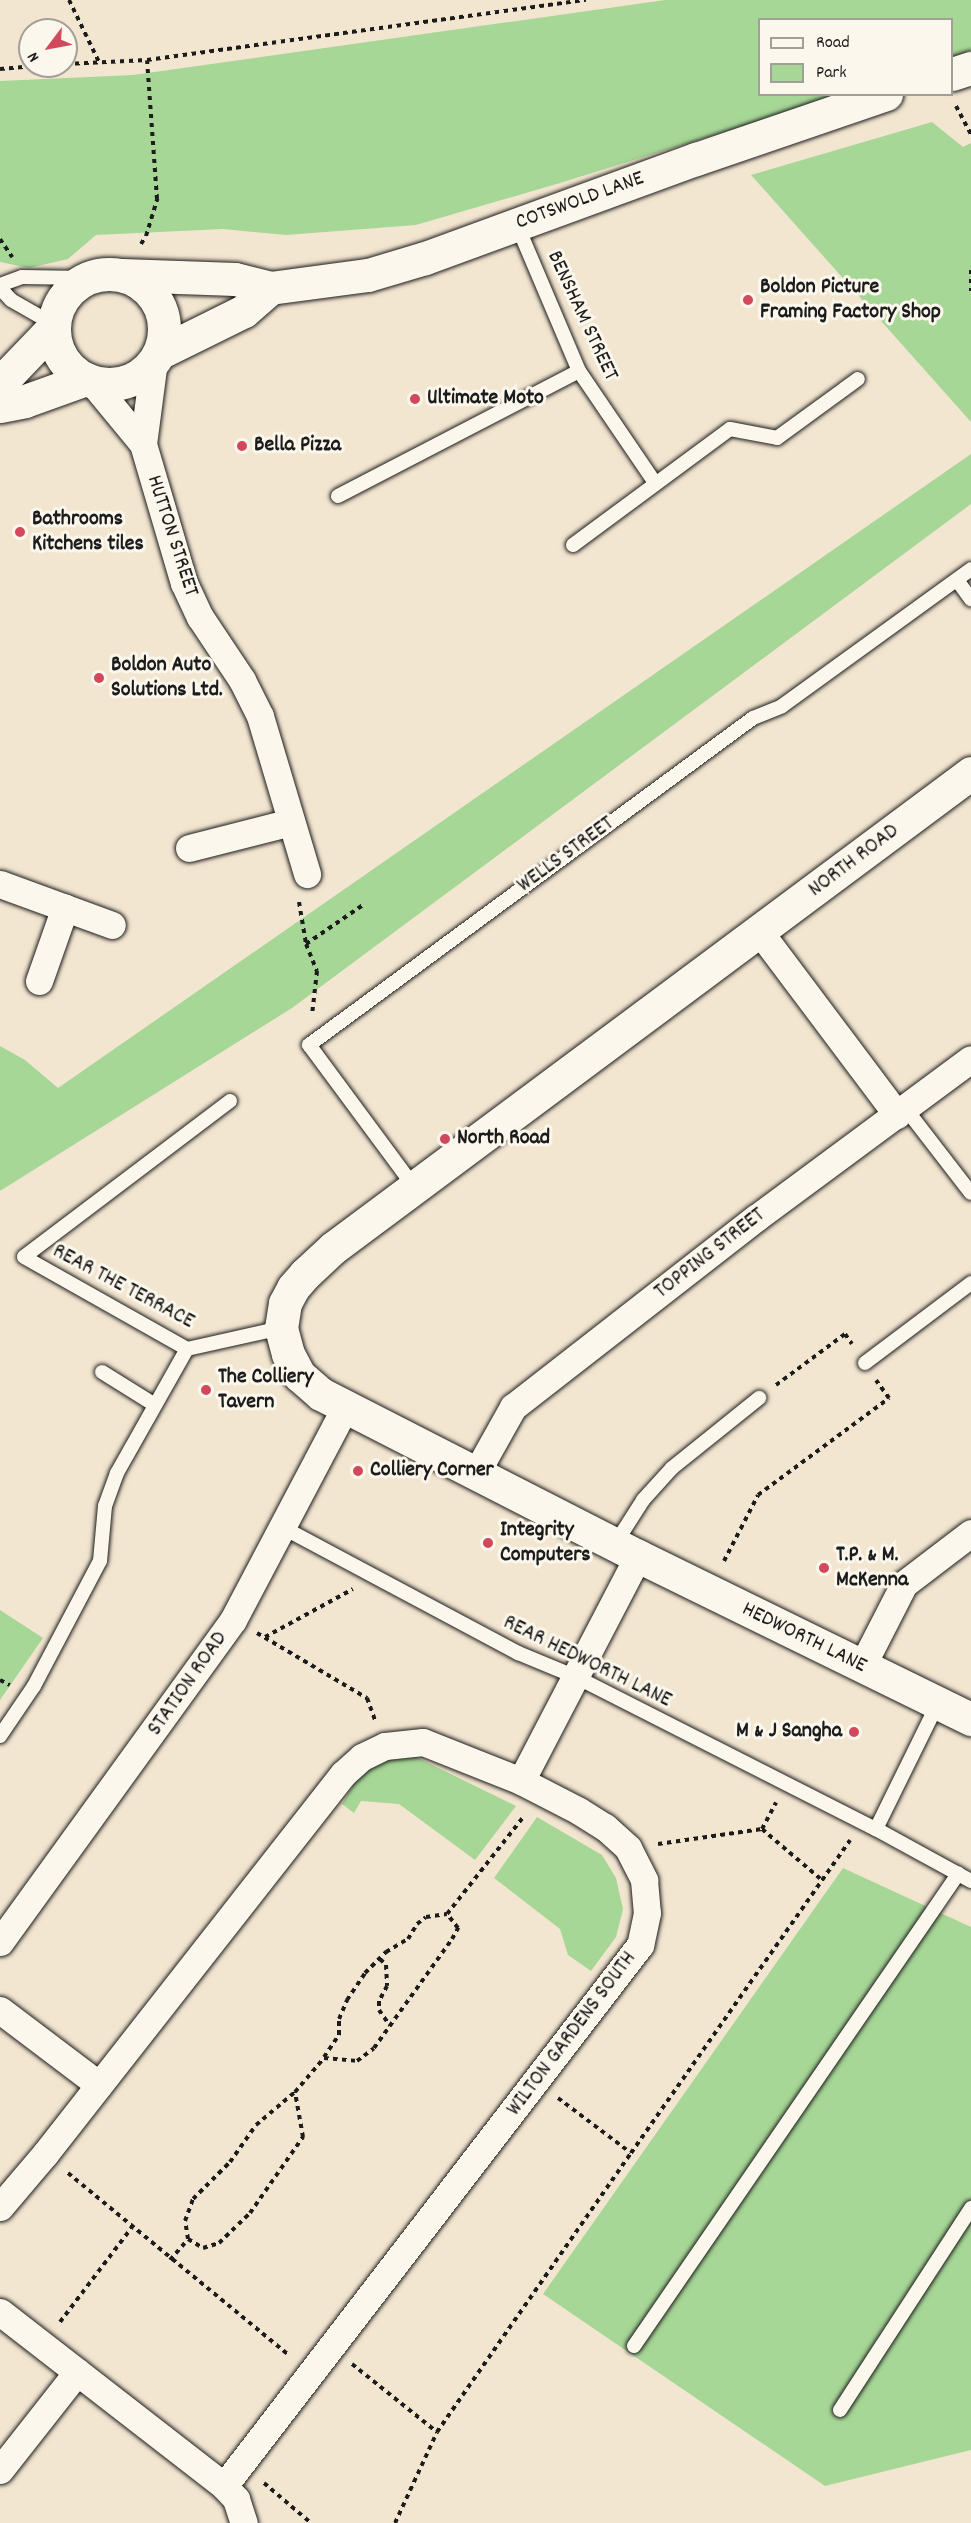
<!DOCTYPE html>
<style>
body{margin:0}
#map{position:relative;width:971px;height:2523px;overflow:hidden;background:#f3e6d1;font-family:Dekko,sans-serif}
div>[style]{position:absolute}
.green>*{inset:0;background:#a7d797}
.path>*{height:4px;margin-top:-2px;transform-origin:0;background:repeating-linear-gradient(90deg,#1c1c1c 0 4.5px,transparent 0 9px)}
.roads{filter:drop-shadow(0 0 2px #1c1c1c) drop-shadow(0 0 2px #1c1c1c)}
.lane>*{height:14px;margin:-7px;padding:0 7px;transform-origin:7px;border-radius:7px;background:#fbf7ec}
.street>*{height:27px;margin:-13.5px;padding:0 13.5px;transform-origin:13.5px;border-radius:13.5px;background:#fbf7ec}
.secondary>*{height:33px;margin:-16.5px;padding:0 16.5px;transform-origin:16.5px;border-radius:16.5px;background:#fbf7ec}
.secondary>.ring{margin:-16.5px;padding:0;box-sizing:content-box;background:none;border:33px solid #fbf7ec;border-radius:50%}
.dots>*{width:16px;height:16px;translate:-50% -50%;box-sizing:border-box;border:3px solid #fbf7ec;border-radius:50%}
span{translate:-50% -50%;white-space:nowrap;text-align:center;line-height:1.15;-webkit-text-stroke:6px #fbf7ec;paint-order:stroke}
.street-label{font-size:22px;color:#1c1c1c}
.poi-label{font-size:22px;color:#1c1c1c;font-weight:700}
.left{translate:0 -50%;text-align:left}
.right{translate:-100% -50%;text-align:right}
.legend{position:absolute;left:758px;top:18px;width:195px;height:78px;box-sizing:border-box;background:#fbf7ec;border:2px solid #a29f99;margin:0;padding:8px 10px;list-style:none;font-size:18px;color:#1c1c1c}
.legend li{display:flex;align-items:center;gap:12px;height:30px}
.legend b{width:30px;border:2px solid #a29f99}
.north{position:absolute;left:18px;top:18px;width:60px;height:60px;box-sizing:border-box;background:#fbf7ec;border:2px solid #a29f99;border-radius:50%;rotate:238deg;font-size:16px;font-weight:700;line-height:24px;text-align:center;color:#1c1c1c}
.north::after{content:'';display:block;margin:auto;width:21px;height:27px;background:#d1495b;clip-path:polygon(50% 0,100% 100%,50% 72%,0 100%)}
</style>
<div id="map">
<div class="green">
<i style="clip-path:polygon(665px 0,971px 0,971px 50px,952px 57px,952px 20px,760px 20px,760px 94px,843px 95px,560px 183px,416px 225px,286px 235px,223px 229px,96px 235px,68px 259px,29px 268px,0 262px,0 81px,133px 75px)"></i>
<i style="clip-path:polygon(932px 122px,963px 147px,971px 143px,971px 422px,751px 175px)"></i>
<i style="clip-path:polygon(971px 454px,971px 504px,292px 1008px,0 1191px,0 1046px,25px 1060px,58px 1088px)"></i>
<i style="clip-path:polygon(0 1610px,43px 1638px,0 1700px)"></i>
<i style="clip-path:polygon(410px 1754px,516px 1806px,475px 1860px,399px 1804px,361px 1801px,354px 1813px,342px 1804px,362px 1771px,385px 1760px)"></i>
<i style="clip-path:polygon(537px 1817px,602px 1855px,616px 1878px,623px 1909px,616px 1937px,591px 1971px,568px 1955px,560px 1929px,494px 1878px)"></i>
<i style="clip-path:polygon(843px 1868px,971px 1927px,971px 2450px,825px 2486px,543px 2294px)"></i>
</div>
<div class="path">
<i style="left:69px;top:0;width:69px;rotate:64.2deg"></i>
<i style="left:66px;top:64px;width:81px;rotate:-2.8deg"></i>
<i style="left:147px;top:60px;width:443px;rotate:-7.8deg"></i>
<i style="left:0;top:69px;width:38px;rotate:-5deg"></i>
<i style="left:956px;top:106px;width:32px;rotate:62deg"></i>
<i style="left:0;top:239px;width:22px;rotate:56deg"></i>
<i style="left:141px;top:244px;width:9px;rotate:-58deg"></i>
<i style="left:146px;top:236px;width:39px;rotate:-73deg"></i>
<i style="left:157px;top:199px;width:139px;rotate:-94.1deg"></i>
<i style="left:971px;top:270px;width:21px;rotate:90deg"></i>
<i style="left:299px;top:902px;width:43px;rotate:80.5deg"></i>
<i style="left:306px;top:944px;width:29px;rotate:68deg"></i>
<i style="left:317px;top:971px;width:44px;rotate:96.5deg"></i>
<i style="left:306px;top:944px;width:69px;rotate:-34.4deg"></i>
<i style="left:776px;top:1385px;width:86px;rotate:-36.5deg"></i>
<i style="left:845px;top:1334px;width:12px;rotate:55deg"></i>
<i style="left:724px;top:1561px;width:74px;rotate:-62.7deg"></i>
<i style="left:758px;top:1495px;width:163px;rotate:-36.5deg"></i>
<i style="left:889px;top:1398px;width:22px;rotate:-126deg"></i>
<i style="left:257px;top:1633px;width:128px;rotate:30.6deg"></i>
<i style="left:367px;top:1698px;width:23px;rotate:70deg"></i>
<i style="left:265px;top:1637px;width:100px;rotate:-28.6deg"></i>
<i style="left:0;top:1680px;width:11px;rotate:27deg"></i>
<i style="left:762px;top:1829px;width:30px;rotate:-62deg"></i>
<i style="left:658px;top:1844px;width:105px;rotate:-8.2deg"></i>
<i style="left:762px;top:1829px;width:79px;rotate:40.4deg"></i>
<i style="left:380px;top:1959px;width:8px;rotate:45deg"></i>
<i style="left:386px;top:1965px;width:21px;rotate:87deg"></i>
<i style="left:387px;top:1986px;width:17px;rotate:118deg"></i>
<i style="left:379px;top:2001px;width:9px;rotate:90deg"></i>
<i style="left:379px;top:2010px;width:19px;rotate:55deg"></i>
<i style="left:324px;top:2057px;width:27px;rotate:-56deg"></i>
<i style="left:339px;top:2035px;width:16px;rotate:-90deg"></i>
<i style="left:339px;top:2019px;width:21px;rotate:-67deg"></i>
<i style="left:347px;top:2000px;width:32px;rotate:-56deg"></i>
<i style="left:365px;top:1973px;width:30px;rotate:-45deg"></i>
<i style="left:386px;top:1952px;width:26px;rotate:-31deg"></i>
<i style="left:408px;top:1939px;width:17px;rotate:-59deg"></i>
<i style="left:417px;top:1924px;width:11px;rotate:-38deg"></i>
<i style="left:426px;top:1917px;width:21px;rotate:-8deg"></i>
<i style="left:558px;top:2098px;width:91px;rotate:37deg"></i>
<i style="left:631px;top:2153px;width:382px;rotate:-55deg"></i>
<i style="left:68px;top:2173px;width:286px;rotate:39.5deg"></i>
<i style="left:188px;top:2239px;width:18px;rotate:-99deg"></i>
<i style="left:185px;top:2221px;width:23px;rotate:-70deg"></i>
<i style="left:193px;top:2199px;width:52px;rotate:-45deg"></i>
<i style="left:230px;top:2162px;width:45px;rotate:-54.9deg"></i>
<i style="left:256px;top:2125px;width:51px;rotate:-40.2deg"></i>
<i style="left:170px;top:2260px;width:28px;rotate:-49deg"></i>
<i style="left:188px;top:2239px;width:17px;rotate:31deg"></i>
<i style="left:203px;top:2248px;width:17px;rotate:-17deg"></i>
<i style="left:219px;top:2243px;width:43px;rotate:-44.1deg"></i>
<i style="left:250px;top:2213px;width:93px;rotate:-55.1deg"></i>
<i style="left:303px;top:2137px;width:46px;rotate:-100.1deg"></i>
<i style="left:295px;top:2092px;width:45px;rotate:-49.5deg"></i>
<i style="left:324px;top:2058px;width:33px;rotate:5deg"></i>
<i style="left:357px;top:2061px;width:21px;rotate:-37deg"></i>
<i style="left:374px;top:2048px;width:134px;rotate:-54.4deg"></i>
<i style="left:452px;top:1939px;width:13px;rotate:-61deg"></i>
<i style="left:458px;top:1928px;width:18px;rotate:-128deg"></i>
<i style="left:447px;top:1914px;width:125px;rotate:-51.8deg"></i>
<i style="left:60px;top:2322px;width:119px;rotate:-52.8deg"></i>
<i style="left:352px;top:2364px;width:109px;rotate:38.7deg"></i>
<i style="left:437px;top:2432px;width:340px;rotate:-55.2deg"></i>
<i style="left:264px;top:2483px;width:62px;rotate:40.4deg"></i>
<i style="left:395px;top:2523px;width:100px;rotate:-65.2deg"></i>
</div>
<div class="roads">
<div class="lane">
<i style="left:517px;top:225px;width:159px;rotate:67deg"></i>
<i style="left:579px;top:371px;width:135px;rotate:55.8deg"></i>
<i style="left:0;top:285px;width:23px;rotate:-20deg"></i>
<i style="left:22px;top:277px;width:64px;rotate:0.9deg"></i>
<i style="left:0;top:288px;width:16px;rotate:47deg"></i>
<i style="left:11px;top:300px;width:48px;rotate:29.7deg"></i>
<i style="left:338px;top:496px;width:271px;rotate:-27.4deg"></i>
<i style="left:573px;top:545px;width:195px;rotate:-36.5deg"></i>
<i style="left:730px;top:429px;width:48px;rotate:10.8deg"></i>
<i style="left:777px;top:438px;width:100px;rotate:-36.1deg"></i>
<i style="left:957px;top:580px;width:24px;rotate:54deg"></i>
<i style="left:230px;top:1101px;width:258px;rotate:142.9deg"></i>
<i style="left:24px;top:1257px;width:187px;rotate:29.4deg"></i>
<i style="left:187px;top:1349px;width:96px;rotate:-12.6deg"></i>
<i style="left:906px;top:1109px;width:106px;rotate:52.3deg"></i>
<i style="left:415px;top:1188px;width:178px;rotate:-126.5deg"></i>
<i style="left:309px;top:1045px;width:551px;rotate:-36.37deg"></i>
<i style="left:753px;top:718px;width:31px;rotate:-22deg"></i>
<i style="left:782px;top:706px;width:233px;rotate:-35.9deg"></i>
<i style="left:865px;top:1363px;width:133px;rotate:-37deg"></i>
<i style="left:102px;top:1372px;width:62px;rotate:31.9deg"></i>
<i style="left:282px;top:1527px;width:268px;rotate:28.1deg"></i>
<i style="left:518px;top:1653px;width:63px;rotate:22.5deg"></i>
<i style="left:576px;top:1677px;width:336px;rotate:26.9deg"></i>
<i style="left:876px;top:1829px;width:108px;rotate:28.7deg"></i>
<i style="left:615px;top:1544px;width:52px;rotate:-57.5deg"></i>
<i style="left:643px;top:1500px;width:43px;rotate:-47.8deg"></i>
<i style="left:672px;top:1468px;width:112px;rotate:-38.8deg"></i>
<i style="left:0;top:1736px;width:60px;rotate:-55.8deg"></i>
<i style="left:34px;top:1686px;width:141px;rotate:-62.2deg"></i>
<i style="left:100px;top:1561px;width:55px;rotate:-84.8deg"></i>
<i style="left:105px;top:1506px;width:35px;rotate:-70deg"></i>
<i style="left:117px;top:1473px;width:142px;rotate:-60.6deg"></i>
<i style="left:876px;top:1829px;width:140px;rotate:-63.8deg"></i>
<i style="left:634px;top:2346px;width:573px;rotate:-55.53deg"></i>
<i style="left:840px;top:2410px;width:241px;rotate:-57deg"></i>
</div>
<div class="street">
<i style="left:91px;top:381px;width:82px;rotate:50.5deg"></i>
<i style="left:143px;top:444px;width:145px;rotate:73.6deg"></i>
<i style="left:184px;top:583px;width:38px;rotate:65deg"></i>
<i style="left:200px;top:617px;width:76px;rotate:56.3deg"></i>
<i style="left:242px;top:680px;width:40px;rotate:63.4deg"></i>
<i style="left:260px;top:716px;width:165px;rotate:73.4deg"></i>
<i style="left:143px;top:444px;width:84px;rotate:-82.5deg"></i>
<i style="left:189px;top:848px;width:105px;rotate:-14.3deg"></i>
<i style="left:0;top:884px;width:119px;rotate:20.1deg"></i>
<i style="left:759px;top:931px;width:230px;rotate:53.1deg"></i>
<i style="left:39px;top:981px;width:78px;rotate:-70.6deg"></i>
<i style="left:476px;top:1473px;width:76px;rotate:-60.7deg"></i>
<i style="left:513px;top:1407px;width:308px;rotate:-37.9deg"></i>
<i style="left:756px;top:1218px;width:267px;rotate:-36.5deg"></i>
<i style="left:862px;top:1666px;width:92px;rotate:-62.9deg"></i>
<i style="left:904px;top:1584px;width:84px;rotate:-37.3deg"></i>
<i style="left:521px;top:1781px;width:254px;rotate:-62.5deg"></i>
<i style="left:0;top:1942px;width:397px;rotate:-54.1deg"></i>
<i style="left:233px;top:1620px;width:242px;rotate:-62.2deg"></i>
<i style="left:0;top:2010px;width:124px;rotate:37.1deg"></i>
<i style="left:0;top:2207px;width:70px;rotate:-49.7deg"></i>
<i style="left:45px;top:2154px;width:483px;rotate:-51.9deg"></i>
<i style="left:343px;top:1774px;width:25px;rotate:-42deg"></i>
<i style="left:362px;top:1757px;width:25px;rotate:-26deg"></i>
<i style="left:385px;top:1746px;width:38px;rotate:-6deg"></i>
<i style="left:423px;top:1742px;width:105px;rotate:21.7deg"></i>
<i style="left:521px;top:1781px;width:65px;rotate:27.3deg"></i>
<i style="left:579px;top:1811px;width:31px;rotate:32deg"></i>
<i style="left:605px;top:1827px;width:31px;rotate:42deg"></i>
<i style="left:628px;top:1848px;width:36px;rotate:63deg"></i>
<i style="left:644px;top:1880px;width:33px;rotate:85deg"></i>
<i style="left:647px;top:1913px;width:33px;rotate:102deg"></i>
<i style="left:640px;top:1945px;width:682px;rotate:127.56deg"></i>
<i style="left:0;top:2312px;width:284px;rotate:37.8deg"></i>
<i style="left:224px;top:2486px;width:18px;rotate:47deg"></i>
<i style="left:236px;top:2499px;width:25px;rotate:72deg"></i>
<i style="left:0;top:2470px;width:125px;rotate:-51.8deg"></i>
</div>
<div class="secondary">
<i style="left:952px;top:74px;width:20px;rotate:-18deg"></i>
<i class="ring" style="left:54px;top:274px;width:77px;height:77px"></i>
<i style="left:122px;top:275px;width:113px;rotate:2deg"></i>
<i style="left:235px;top:279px;width:36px;rotate:14deg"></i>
<i style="left:270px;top:288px;width:99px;rotate:-7.6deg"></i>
<i style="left:368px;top:275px;width:59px;rotate:-16.6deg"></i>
<i style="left:425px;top:258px;width:289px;rotate:-20.1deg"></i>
<i style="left:696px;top:159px;width:201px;rotate:-18.9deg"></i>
<i style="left:159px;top:353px;width:95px;rotate:-26.3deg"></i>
<i style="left:244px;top:311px;width:35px;rotate:-41deg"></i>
<i style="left:0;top:387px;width:10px;rotate:-61deg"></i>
<i style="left:5px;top:378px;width:69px;rotate:-46.2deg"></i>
<i style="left:0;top:406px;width:25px;rotate:-11deg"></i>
<i style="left:25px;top:401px;width:65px;rotate:-19.8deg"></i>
<i style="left:971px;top:773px;width:795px;rotate:143.33deg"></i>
<i style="left:333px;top:1248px;width:38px;rotate:137deg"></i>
<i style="left:305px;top:1274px;width:18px;rotate:131deg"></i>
<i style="left:293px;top:1288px;width:17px;rotate:118deg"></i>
<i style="left:285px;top:1303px;width:25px;rotate:99deg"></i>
<i style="left:281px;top:1328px;width:27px;rotate:75deg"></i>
<i style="left:288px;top:1354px;width:24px;rotate:62deg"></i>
<i style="left:299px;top:1375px;width:29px;rotate:41deg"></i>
<i style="left:321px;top:1394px;width:356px;rotate:27.1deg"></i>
<i style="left:638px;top:1556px;width:371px;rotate:26.1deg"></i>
</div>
</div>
<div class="dots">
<i style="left:748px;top:300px;background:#d1495b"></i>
<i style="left:415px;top:399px;background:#d1495b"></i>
<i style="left:242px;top:446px;background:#d1495b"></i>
<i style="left:20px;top:532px;background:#d1495b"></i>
<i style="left:99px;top:678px;background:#d1495b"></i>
<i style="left:445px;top:1139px;background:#d1495b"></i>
<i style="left:206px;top:1390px;background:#d1495b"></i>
<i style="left:358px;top:1471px;background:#d1495b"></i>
<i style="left:488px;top:1543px;background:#d1495b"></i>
<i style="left:824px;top:1568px;background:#d1495b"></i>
<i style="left:854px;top:1732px;background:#d1495b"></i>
</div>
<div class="street-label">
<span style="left:580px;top:201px;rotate:-20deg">COTSWOLD LANE</span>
<span style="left:582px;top:316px;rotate:65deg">BENSHAM STREET</span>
<span style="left:172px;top:536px;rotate:72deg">HUTTON STREET</span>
<span style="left:566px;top:855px;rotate:-36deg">WELLS STREET</span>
<span style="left:854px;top:861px;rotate:-37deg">NORTH ROAD</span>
<span style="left:710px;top:1254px;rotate:-38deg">TOPPING STREET</span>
<span style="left:123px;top:1287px;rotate:28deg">REAR THE TERRACE</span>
<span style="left:804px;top:1638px;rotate:26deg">HEDWORTH LANE</span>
<span style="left:587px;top:1662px;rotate:26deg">REAR HEDWORTH LANE</span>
<span style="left:188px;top:1684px;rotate:-55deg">STATION ROAD</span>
<span style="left:572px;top:2034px;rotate:-53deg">WILTON GARDENS SOUTH</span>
</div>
<div class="poi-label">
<span class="left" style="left:760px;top:300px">Boldon Picture<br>Framing Factory Shop</span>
<span class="left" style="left:427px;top:399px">Ultimate Moto</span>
<span class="left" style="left:254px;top:446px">Bella Pizza</span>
<span class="left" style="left:32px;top:532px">Bathrooms<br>Kitchens tiles</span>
<span class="left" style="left:111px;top:678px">Boldon Auto<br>Solutions Ltd.</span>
<span class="left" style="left:457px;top:1139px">North Road</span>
<span class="left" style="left:218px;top:1390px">The Colliery<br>Tavern</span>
<span class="left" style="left:370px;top:1471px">Colliery Corner</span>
<span class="left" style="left:500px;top:1543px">Integrity<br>Computers</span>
<span class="left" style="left:836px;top:1568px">T.P. &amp; M.<br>McKenna</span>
<span class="right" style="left:842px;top:1732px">M &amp; J Sangha</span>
</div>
<ul class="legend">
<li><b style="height:8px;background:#fbf7ec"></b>Road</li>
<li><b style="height:16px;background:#a7d797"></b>Park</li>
</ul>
<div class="north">N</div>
</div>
